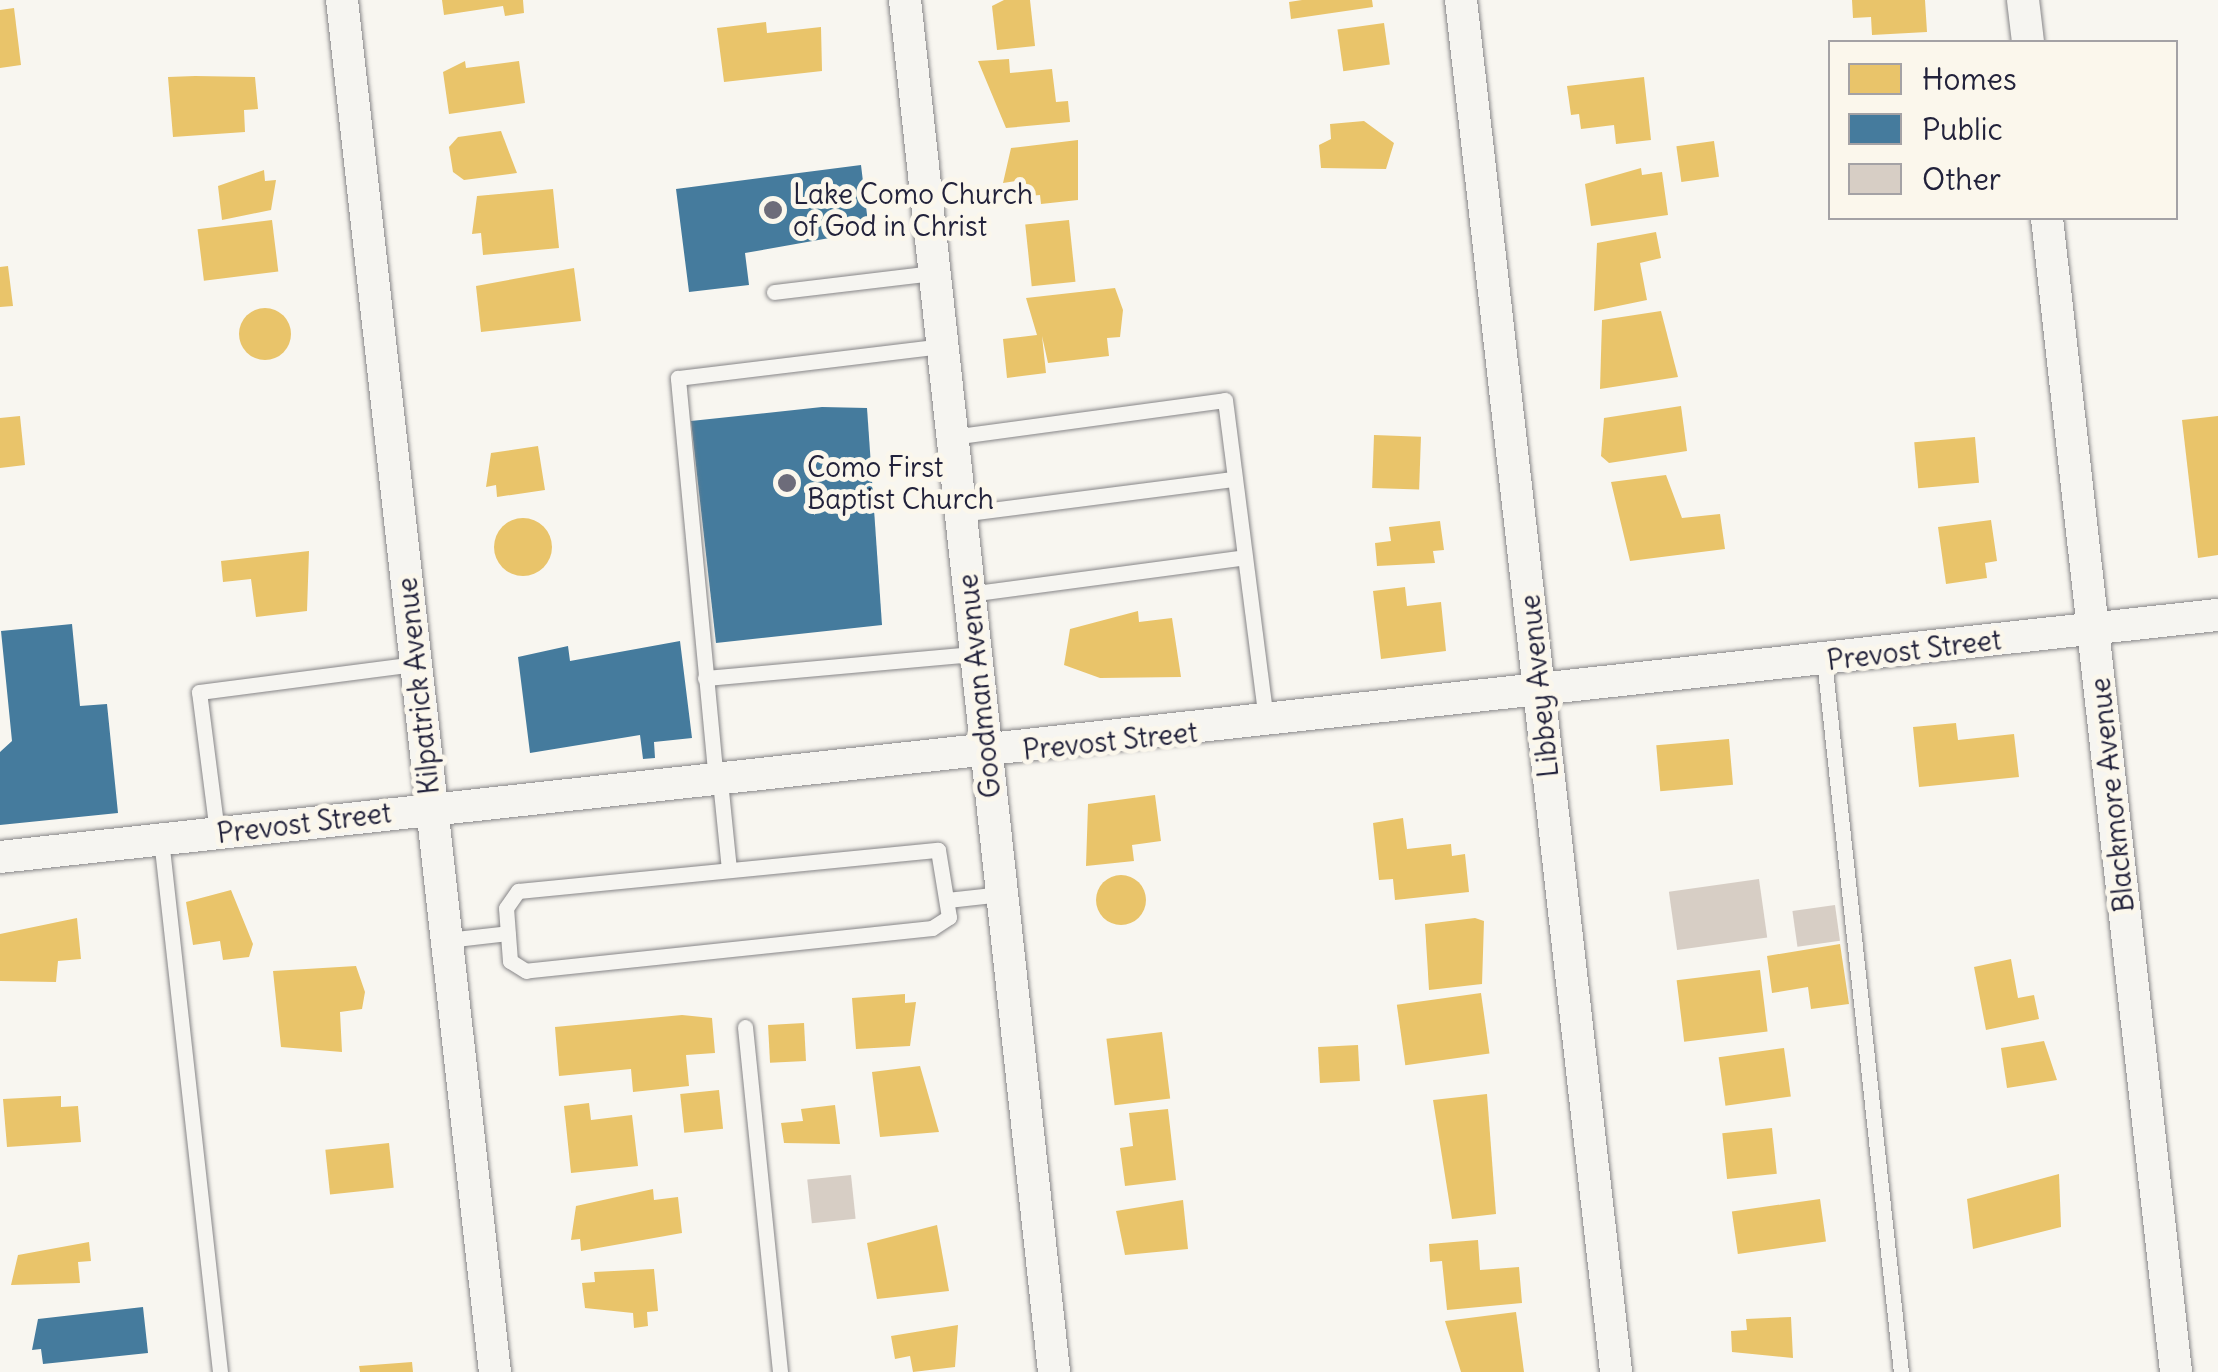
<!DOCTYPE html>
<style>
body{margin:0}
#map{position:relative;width:2218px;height:1372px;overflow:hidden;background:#f8f6f0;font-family:Delius,sans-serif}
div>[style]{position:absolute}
.homes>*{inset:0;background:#e9c46a;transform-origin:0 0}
.round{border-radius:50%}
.public>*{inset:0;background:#457b9d}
.building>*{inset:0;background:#d7cec5;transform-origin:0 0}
.roads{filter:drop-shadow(0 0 2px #878688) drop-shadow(0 0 2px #878688)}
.service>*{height:15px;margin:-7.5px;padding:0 7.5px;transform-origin:7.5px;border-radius:7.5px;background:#f6f5f1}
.minor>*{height:32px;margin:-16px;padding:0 16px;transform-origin:16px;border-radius:16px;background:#f6f5f1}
.dots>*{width:28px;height:28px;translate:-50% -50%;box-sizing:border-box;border:5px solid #fbf7ec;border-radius:50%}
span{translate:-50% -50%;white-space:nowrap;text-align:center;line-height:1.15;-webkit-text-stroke:10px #fbf7ec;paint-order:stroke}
.poi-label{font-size:28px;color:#22223b}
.left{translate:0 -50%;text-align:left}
.street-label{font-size:28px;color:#22223b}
.legend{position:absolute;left:1828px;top:40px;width:350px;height:180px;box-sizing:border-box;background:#fbf7ec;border:2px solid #a4a2a5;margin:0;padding:12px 18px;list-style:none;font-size:30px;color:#22223b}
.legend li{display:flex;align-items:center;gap:20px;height:50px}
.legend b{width:50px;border:2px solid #a4a2a5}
</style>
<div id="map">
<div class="homes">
<i style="clip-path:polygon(442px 0,523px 0,524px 13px,505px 16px,503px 6px,444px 15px)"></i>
<i style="clip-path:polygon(1004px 0,1030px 0,1035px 46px,997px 50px,992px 6px)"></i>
<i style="clip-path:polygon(1302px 0,1372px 0,1373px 7px,1291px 19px,1289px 2px)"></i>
<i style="clip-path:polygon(1852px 0,1925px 0,1927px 32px,1872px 35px,1871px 17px,1853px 18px)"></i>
<i style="clip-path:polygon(14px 8px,21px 65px,0 68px,0 10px)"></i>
<i style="clip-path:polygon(766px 22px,767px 33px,821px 27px,822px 71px,724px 82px,717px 28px)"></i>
<i style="left:1384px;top:23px;width:42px;height:47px;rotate:82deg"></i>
<i style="clip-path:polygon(1009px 59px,1010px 73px,1052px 69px,1056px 102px,1068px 101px,1070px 122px,1006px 128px,978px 61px)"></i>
<i style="clip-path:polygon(465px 61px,466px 68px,519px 61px,525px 103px,449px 114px,443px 72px)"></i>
<i style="clip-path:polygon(195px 76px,255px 77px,258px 109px,244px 110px,245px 132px,173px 137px,168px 77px)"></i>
<i style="clip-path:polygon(1644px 77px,1651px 140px,1616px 144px,1614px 125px,1581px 129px,1579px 114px,1571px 115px,1567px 86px)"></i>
<i style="clip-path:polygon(1364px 121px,1394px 143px,1386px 169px,1321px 168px,1319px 145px,1331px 139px,1330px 124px)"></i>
<i style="clip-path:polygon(501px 131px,517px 173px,464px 180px,453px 172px,449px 147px,458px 137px)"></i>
<i style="clip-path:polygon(1078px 140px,1078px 200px,1041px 204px,1040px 195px,1018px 197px,1016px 181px,1003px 183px,1011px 148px)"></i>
<i style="left:1714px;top:141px;width:36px;height:38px;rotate:82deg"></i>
<i style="clip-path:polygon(1641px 168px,1642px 175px,1662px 172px,1668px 215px,1591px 226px,1585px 184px)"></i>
<i style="clip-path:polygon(264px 170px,265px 181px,276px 180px,271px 210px,222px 220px,218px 186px)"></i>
<i style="clip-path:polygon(553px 189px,559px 248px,483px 255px,481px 233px,472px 234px,477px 196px)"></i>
<i style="left:272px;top:220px;width:52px;height:75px;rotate:83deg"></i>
<i style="left:1069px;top:220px;width:62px;height:44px;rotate:84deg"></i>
<i style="clip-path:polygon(1656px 232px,1661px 258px,1640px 263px,1647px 300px,1594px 311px,1597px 243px)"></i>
<i style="clip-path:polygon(8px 266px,13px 306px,0 307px,0 267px)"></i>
<i style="clip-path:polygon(574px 268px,581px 321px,481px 332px,476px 286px)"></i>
<i style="clip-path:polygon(1115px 288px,1123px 310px,1120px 337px,1107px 338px,1109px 356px,1048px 363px,1042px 336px,1046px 373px,1007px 378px,1003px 339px,1037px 335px,1026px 298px)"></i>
<i class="round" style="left:239px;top:308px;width:52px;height:52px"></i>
<i style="clip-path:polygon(1661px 311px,1678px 377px,1600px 389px,1602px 320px)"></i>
<i style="clip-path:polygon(1681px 406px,1687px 451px,1609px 463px,1601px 456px,1604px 418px)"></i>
<i style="clip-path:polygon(20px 416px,25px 465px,0 468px,0 418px)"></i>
<i style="clip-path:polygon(2218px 416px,2218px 555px,2198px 558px,2182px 420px)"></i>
<i style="left:1374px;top:435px;width:47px;height:53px;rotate:2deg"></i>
<i style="left:1975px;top:437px;width:46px;height:61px;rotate:85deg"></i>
<i style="clip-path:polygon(538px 446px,545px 490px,497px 497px,496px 485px,486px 487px,491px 453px)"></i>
<i style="clip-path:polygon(1666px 475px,1682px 518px,1720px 514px,1725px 549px,1630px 561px,1611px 482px)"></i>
<i class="round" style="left:494px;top:518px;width:58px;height:58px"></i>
<i style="clip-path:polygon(1991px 520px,1997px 561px,1985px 563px,1987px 578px,1946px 584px,1938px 527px)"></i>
<i style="clip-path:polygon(1440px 521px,1444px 550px,1433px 551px,1435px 563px,1377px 566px,1375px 543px,1391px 541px,1389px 527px)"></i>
<i style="clip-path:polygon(309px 551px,307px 611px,256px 617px,251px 579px,223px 582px,221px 561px)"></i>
<i style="clip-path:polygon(1405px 587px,1407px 606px,1441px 602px,1446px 651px,1381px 659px,1373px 591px)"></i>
<i style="clip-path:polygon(1138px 611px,1139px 622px,1172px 618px,1181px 677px,1100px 678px,1064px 665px,1070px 629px)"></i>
<i style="clip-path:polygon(1956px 723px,1958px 740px,2014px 734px,2019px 777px,1919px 787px,1913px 727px)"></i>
<i style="left:1729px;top:739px;width:46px;height:73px;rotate:85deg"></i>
<i style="clip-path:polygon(1155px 795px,1161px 841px,1132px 845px,1134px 861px,1086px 866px,1088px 804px)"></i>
<i style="clip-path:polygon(1403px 818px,1407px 849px,1451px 844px,1452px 856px,1465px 854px,1469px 892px,1395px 900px,1393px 879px,1379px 880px,1373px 823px)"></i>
<i class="round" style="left:1096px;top:875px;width:50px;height:50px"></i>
<i style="clip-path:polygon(231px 890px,253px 944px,249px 957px,223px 960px,220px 941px,193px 945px,186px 902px)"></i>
<i style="clip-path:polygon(77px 918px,81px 959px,58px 961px,56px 982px,0 981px,0 934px)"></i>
<i style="clip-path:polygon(1475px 918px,1484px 921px,1482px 984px,1429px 990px,1425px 924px)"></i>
<i style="clip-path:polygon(1840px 944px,1849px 1004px,1811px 1009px,1808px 987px,1772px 993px,1767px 956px)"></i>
<i style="clip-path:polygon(2011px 959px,2018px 998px,2034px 995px,2039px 1019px,1986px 1030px,1974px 967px)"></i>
<i style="clip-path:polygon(356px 966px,365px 992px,362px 1009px,340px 1012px,342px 1052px,281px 1047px,273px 971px)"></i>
<i style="left:1760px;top:970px;width:62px;height:84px;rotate:83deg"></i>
<i style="left:1481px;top:993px;width:61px;height:85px;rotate:82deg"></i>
<i style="clip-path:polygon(905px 994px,905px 1003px,916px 1002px,910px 1046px,856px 1049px,852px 998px)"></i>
<i style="clip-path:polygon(682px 1015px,712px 1018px,715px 1053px,686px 1055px,689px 1086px,633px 1092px,631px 1069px,559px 1076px,555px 1027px)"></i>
<i style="left:804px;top:1023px;width:38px;height:36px;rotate:87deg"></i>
<i style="left:1162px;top:1032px;width:67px;height:56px;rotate:83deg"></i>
<i style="clip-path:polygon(2044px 1041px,2057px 1080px,2007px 1088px,2001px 1048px)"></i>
<i style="left:1358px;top:1045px;width:36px;height:40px;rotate:87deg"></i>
<i style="left:1784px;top:1048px;width:49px;height:66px;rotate:82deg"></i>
<i style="clip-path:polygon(920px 1066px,939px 1132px,880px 1137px,872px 1072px)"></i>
<i style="left:719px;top:1090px;width:39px;height:39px;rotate:84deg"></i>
<i style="clip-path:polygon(1487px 1094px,1496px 1214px,1452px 1219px,1433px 1100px)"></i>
<i style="clip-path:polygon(61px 1096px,61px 1107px,78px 1106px,81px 1142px,7px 1147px,3px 1099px)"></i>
<i style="clip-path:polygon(589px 1103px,591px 1120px,632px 1115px,638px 1166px,571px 1173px,564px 1106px)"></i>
<i style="clip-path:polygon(835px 1105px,840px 1144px,784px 1143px,781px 1123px,803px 1121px,801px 1109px)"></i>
<i style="clip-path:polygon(1168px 1109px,1176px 1180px,1125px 1186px,1120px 1148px,1133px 1146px,1129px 1113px)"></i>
<i style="left:1772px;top:1128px;width:46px;height:50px;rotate:84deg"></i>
<i style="left:389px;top:1143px;width:45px;height:64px;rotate:84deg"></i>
<i style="clip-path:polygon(2059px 1174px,2061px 1227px,1973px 1249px,1967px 1199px)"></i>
<i style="clip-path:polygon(653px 1189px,654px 1200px,678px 1197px,682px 1233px,581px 1251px,580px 1239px,571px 1240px,576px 1206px)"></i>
<i style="left:1820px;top:1199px;width:43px;height:89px;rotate:82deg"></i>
<i style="clip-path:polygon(1183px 1200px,1188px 1249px,1125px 1255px,1116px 1211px)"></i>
<i style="clip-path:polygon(937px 1225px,949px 1291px,877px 1299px,867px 1243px)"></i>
<i style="clip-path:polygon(1478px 1240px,1480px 1270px,1519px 1267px,1522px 1303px,1447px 1310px,1442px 1261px,1430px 1262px,1429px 1244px)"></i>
<i style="clip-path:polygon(89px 1242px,91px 1261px,78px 1262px,80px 1283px,11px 1285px,18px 1255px)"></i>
<i style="clip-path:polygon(654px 1269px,658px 1311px,647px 1312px,648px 1326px,634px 1328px,633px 1313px,585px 1308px,582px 1283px,595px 1282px,594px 1272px)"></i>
<i style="clip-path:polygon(1516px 1312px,1524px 1372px,1461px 1372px,1445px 1321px)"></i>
<i style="clip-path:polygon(1791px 1317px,1793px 1358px,1732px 1352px,1731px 1331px,1747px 1330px,1746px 1319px)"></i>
<i style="clip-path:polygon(958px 1325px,955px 1367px,913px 1372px,910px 1356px,895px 1359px,891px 1336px)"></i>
<i style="clip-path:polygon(412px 1362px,413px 1372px,360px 1372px,359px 1366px)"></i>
</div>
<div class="public">
<i style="clip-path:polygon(861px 165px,869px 231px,745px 253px,749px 285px,689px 292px,676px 189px)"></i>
<i style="clip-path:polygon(822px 407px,867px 408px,882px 625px,716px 643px,691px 421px)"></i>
<i style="clip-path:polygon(72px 624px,80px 706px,107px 704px,118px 813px,0 825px,0 752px,12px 741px,1px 631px)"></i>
<i style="clip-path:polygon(680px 641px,692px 738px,654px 742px,655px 758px,643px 759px,640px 735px,530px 753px,518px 657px,568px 646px,570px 661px)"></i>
<i style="clip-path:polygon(143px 1307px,148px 1353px,43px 1364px,41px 1349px,32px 1350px,38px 1319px)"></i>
</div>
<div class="building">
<i style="left:1759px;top:879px;width:59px;height:91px;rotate:82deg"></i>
<i style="left:1835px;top:905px;width:36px;height:43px;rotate:82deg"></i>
<i style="left:851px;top:1175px;width:44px;height:44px;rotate:84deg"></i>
</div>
<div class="roads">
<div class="service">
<i style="left:774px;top:292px;width:161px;rotate:-6.8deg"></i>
<i style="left:952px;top:437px;width:275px;rotate:-7.7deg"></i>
<i style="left:1225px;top:400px;width:323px;rotate:82.7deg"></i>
<i style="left:960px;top:514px;width:277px;rotate:-7.3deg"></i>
<i style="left:969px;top:594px;width:278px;rotate:-7.6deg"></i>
<i style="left:1824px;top:660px;width:716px;rotate:83.83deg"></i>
<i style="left:705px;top:678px;width:270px;rotate:-5.1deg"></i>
<i style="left:716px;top:781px;width:405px;rotate:-95.4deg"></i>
<i style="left:678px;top:378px;width:266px;rotate:-6.9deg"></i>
<i style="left:720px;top:781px;width:88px;rotate:84.2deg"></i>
<i style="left:217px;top:832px;width:141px;rotate:-97.3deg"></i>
<i style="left:199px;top:692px;width:219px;rotate:-7.4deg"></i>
<i style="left:161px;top:839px;width:536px;rotate:83.68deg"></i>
<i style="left:938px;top:850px;width:68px;rotate:80.7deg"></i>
<i style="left:949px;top:917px;width:20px;rotate:147deg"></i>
<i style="left:932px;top:928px;width:408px;rotate:174deg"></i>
<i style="left:526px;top:971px;width:19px;rotate:-148deg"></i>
<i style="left:510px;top:961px;width:53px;rotate:-94.3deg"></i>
<i style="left:506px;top:908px;width:21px;rotate:-55deg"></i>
<i style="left:518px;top:891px;width:422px;rotate:-5.6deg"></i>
<i style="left:947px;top:900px;width:55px;rotate:-6.2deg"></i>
<i style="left:447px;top:940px;width:61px;rotate:-6.5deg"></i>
<i style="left:745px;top:1027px;width:347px;rotate:84.2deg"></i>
</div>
<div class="minor">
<i style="left:342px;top:0;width:1381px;rotate:83.64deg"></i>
<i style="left:905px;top:0;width:1380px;rotate:83.8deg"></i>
<i style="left:1461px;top:0;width:1381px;rotate:83.55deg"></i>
<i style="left:2023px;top:0;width:42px;rotate:83.2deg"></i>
<i style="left:2047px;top:218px;width:1161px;rotate:83.62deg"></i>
<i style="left:0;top:857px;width:2231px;rotate:-6.23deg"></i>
</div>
</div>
<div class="dots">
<i style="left:773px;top:210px;background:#6d6c7a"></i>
<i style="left:787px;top:483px;background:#6d6c7a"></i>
</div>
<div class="poi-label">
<span class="left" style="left:793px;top:210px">Lake Como Church<br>of God in Christ</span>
<span class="left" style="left:807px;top:483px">Como First<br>Baptist Church</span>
</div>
<div class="street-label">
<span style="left:1914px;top:650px;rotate:-7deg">Prevost Street</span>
<span style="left:418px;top:686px;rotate:-96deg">Kilpatrick Avenue</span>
<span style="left:979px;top:686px;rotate:-96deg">Goodman Avenue</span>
<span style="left:1539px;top:686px;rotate:-96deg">Libbey Avenue</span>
<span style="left:1110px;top:741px;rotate:-6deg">Prevost Street</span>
<span style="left:2112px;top:795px;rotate:-96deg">Blackmore Avenue</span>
<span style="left:304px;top:823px;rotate:-7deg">Prevost Street</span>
</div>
<ul class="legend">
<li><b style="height:28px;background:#e9c46a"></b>Homes</li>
<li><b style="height:28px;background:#457b9d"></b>Public</li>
<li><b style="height:28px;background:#d7cec5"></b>Other</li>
</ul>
</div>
